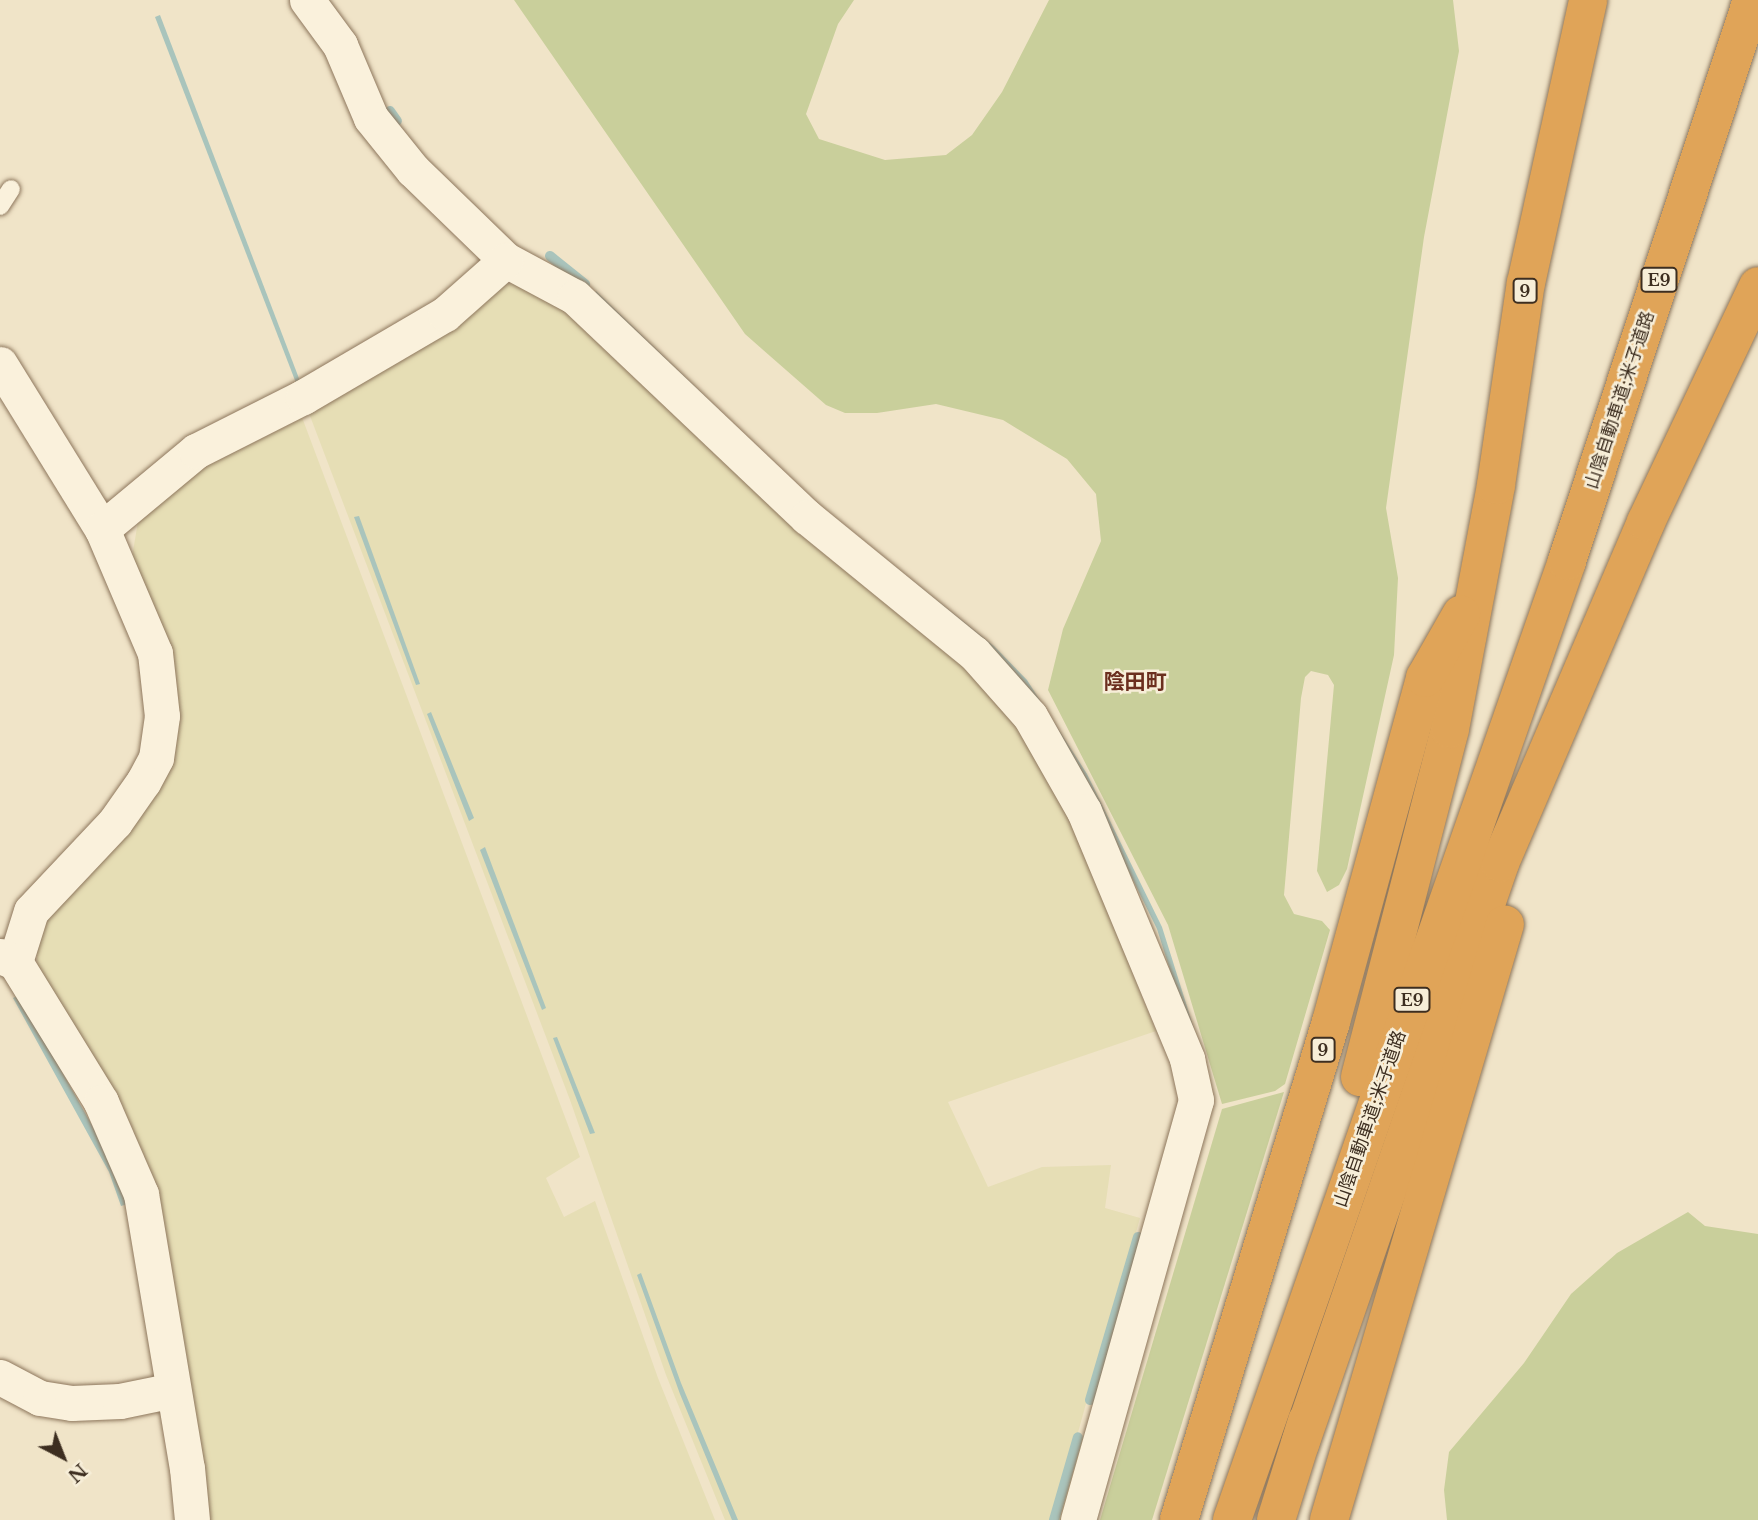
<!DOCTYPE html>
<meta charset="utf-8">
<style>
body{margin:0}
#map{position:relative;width:1758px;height:1520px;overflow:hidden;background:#f0e4c8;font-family:"Libre Baskerville","Noto Sans JP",serif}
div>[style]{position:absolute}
.farmland>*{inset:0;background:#e6deb5}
.green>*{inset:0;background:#c9cf9b}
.water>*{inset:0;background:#a9c4bc}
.stream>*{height:10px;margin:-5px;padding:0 5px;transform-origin:5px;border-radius:5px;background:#a9c4bc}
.roads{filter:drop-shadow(0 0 2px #8d765c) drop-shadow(0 0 2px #8d765c)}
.lane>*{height:18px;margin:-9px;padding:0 9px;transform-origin:9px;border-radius:9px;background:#faf1dc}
.street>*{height:35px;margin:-17.5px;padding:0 17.5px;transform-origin:17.5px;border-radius:17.5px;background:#faf1dc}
.highway>*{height:38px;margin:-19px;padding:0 19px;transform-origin:19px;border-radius:19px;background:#e0a458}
span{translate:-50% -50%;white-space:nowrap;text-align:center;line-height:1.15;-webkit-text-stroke:5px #f7eed8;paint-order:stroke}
.shield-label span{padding:2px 5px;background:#f7eed8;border:2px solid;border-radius:5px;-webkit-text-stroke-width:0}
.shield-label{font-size:16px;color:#3d2e20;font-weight:700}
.street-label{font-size:18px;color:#3d2e20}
.quarter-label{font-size:21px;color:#6b2e1e;font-weight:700}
.north{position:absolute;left:28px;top:1422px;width:70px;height:70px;-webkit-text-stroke:5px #f7eed8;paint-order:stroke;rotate:138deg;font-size:19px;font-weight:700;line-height:28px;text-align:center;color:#3d2e20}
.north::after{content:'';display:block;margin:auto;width:24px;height:32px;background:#3d2e20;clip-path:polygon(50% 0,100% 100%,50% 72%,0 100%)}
</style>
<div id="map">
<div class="farmland">
<i style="clip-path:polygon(495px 284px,537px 285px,992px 684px,1049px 767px,1156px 1031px,948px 1102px,988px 1187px,1042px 1167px,1111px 1165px,1105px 1208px,1140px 1218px,1135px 1236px,1149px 1240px,1100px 1403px,1087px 1400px,1077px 1436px,1089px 1439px,1065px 1520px,725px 1520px,666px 1375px,570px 1100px,307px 408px)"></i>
<i style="clip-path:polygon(300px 412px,580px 1157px,546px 1178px,564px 1217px,595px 1201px,658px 1378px,715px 1520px,207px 1520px,158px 1221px,37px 966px,37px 948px,46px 922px,157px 782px,132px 557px,139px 516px,180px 478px)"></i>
</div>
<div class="green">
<i style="clip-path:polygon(514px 0,854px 0,838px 24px,806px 114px,819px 139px,885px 160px,946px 155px,972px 135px,1002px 92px,1049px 0,1453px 0,1459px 51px,1424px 237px,1386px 508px,1398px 578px,1394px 655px,1347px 869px,1339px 885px,1327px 892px,1317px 871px,1334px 685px,1328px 675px,1311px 671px,1305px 677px,1301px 698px,1284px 895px,1294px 914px,1322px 921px,1330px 930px,1285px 1084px,1275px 1091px,1222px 1104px,1168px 925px,1048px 690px,1063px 629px,1101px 541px,1096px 494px,1067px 459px,1003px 420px,936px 404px,877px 413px,845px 413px,826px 405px,745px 334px)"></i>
<i style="clip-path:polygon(1284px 1092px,1152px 1520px,1100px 1520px,1222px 1109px)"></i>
<i style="clip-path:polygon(1688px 1212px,1705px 1226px,1758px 1234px,1758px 1520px,1447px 1520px,1444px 1490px,1449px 1452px,1524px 1363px,1571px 1294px,1617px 1253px)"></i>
</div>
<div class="water">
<i style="clip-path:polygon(160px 15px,300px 381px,296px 383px,155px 17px)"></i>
<i style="clip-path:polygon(596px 291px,816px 503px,994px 646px,1027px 680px,1087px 774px,1162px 927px,1202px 1054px,1197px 1055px,1157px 929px,1079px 770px,845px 533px,594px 295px)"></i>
<i style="clip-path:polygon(359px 516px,420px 684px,416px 685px,354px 517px)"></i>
<i style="clip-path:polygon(431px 712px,474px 818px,469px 821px,427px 714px)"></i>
<i style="clip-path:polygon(485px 847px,546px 1008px,542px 1010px,480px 850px)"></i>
<i style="clip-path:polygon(19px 995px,117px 1170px,128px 1204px,121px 1206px,109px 1172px,13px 998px)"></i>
<i style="clip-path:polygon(557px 1037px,595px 1133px,590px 1134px,553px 1038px)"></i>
<i style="clip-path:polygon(641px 1273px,681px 1383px,738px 1520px,732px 1520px,680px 1394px,637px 1275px)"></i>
</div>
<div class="stream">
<i style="left:390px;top:111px;width:12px;rotate:55deg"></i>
<i style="left:550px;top:256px;width:45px;rotate:38.7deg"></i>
<i style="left:1090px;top:1400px;width:170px;rotate:-73.6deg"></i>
<i style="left:1054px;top:1520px;width:86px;rotate:-73.9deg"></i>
</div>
<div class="roads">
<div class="lane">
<i style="left:0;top:206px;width:20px;rotate:-57deg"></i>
</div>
<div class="street">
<i style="left:307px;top:0;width:56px;rotate:53.7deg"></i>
<i style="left:340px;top:45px;width:79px;rotate:67deg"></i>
<i style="left:371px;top:118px;width:67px;rotate:51.1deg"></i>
<i style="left:413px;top:170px;width:129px;rotate:44.1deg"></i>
<i style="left:506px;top:260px;width:78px;rotate:28.2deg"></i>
<i style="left:575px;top:297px;width:320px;rotate:43.5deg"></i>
<i style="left:807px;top:517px;width:215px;rotate:39.2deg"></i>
<i style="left:974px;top:653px;width:84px;rotate:48.4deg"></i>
<i style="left:1030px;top:716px;width:109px;rotate:60.4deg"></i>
<i style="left:1084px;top:811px;width:269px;rotate:67.4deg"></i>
<i style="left:1187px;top:1059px;width:42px;rotate:77.6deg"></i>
<i style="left:1196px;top:1100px;width:436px;rotate:105.7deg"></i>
<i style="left:0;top:364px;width:194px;rotate:58.3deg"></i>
<i style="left:102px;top:529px;width:135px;rotate:66.9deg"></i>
<i style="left:155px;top:653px;width:63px;rotate:83.7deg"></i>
<i style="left:162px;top:716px;width:42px;rotate:98.1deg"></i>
<i style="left:156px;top:758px;width:27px;rotate:118deg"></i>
<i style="left:143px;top:782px;width:49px;rotate:125deg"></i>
<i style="left:115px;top:822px;width:122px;rotate:133.3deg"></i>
<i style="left:31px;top:911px;width:53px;rotate:107.4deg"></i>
<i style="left:102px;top:529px;width:122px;rotate:-39.7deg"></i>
<i style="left:196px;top:451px;width:120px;rotate:-26.8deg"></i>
<i style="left:303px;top:397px;width:164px;rotate:-30.3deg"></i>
<i style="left:445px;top:314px;width:81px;rotate:-41.5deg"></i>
<i style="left:0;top:956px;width:16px;rotate:22deg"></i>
<i style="left:15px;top:962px;width:164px;rotate:58.4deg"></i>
<i style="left:101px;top:1102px;width:100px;rotate:66.5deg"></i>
<i style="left:141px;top:1194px;width:278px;rotate:80.5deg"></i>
<i style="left:187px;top:1468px;width:52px;rotate:84.5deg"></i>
<i style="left:0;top:1377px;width:45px;rotate:27.7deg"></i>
<i style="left:40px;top:1398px;width:32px;rotate:9deg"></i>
<i style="left:72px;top:1403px;width:48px;rotate:-2.4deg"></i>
<i style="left:120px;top:1401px;width:54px;rotate:-11.7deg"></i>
</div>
<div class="highway">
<i style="left:1360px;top:1077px;width:359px;rotate:-75.5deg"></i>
<i style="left:1450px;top:729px;width:248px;rotate:-79.3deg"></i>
<i style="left:1496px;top:485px;width:204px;rotate:-81.6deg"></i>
<i style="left:1526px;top:283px;width:290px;rotate:-77.6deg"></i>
<i style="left:1300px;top:1444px;width:614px;rotate:-71deg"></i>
<i style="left:1500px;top:863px;width:371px;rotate:-66.8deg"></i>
<i style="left:1646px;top:522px;width:261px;rotate:-64.6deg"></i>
<i style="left:1179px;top:1520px;width:521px;rotate:-73.03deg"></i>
<i style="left:1331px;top:1022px;width:357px;rotate:-74.7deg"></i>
<i style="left:1425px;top:678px;width:73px;rotate:-60.3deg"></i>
<i style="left:1232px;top:1520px;width:1016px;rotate:-70.74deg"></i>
<i style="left:1567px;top:561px;width:591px;rotate:-71.75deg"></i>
<i style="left:1276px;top:1520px;width:104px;rotate:-72.6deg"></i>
<i style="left:1329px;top:1520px;width:621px;rotate:-73.55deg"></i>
</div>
</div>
<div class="shield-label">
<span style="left:1659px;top:280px">E9</span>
<span style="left:1525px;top:291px">9</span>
<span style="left:1412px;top:1000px">E9</span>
<span style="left:1323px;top:1050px">9</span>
</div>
<div class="street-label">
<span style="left:1620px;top:400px;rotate:-72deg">山陰自動車道;米子道路</span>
<span style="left:1370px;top:1119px;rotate:-71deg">山陰自動車道;米子道路</span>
</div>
<div class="quarter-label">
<span style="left:1135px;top:682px">陰田町</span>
</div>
<div class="north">N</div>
</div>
